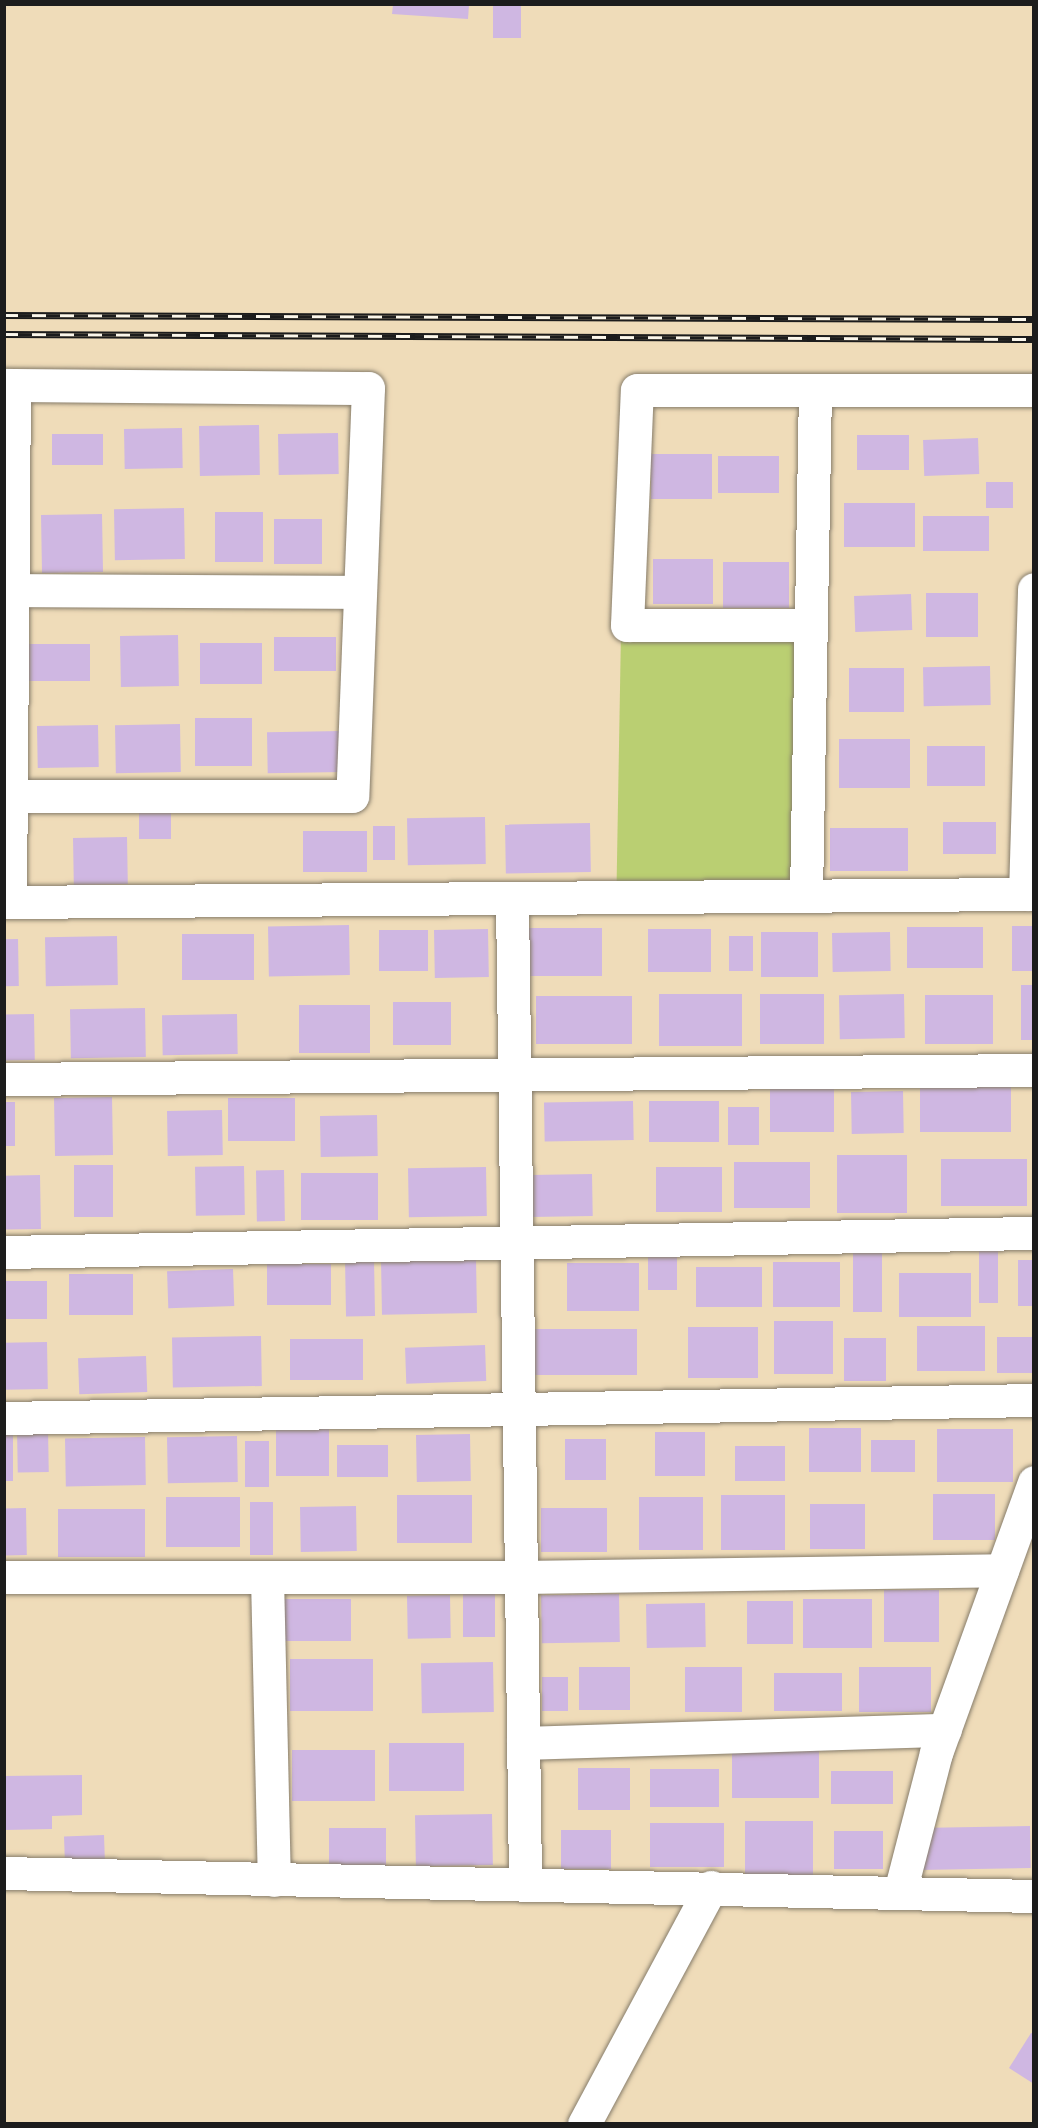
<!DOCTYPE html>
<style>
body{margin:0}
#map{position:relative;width:1038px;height:2128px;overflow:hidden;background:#efdcb9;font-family:"IM FELL DW Pica",serif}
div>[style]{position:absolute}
.green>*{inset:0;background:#bacf72;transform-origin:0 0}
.building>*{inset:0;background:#cfb7e2;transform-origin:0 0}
.roads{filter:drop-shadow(0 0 2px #867c6a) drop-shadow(0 0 2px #867c6a)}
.minor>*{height:33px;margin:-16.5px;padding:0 16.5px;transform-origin:16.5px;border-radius:16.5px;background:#fff}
.rail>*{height:7px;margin-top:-3.5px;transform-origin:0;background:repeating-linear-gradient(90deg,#fbf7ec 0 14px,#1c1c1c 0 28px);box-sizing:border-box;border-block:2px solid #1c1c1c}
span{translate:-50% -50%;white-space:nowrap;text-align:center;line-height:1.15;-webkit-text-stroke:6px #fbf7ec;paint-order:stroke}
.frame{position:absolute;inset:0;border:6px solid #1c1c1c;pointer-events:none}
</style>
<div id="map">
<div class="green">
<i style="left:801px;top:633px;width:252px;height:180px;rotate:91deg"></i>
</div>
<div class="building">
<i style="left:493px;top:4px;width:28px;height:34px"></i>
<i style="clip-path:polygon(393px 5px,469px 5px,468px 19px,392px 14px)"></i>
<i style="left:259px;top:425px;width:50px;height:60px;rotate:89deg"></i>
<i style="left:182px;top:428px;width:40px;height:58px;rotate:89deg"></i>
<i style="left:338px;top:433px;width:41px;height:60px;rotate:89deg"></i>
<i style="left:103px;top:434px;width:31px;height:51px;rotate:90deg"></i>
<i style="left:857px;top:435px;width:52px;height:35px"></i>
<i style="left:978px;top:438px;width:36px;height:55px;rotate:88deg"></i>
<i style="left:651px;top:454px;width:61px;height:45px"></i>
<i style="left:718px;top:456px;width:61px;height:37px"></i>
<i style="left:986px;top:482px;width:27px;height:26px"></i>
<i style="left:844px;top:503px;width:71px;height:44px"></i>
<i style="left:184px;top:508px;width:51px;height:70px;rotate:89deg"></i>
<i style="left:263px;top:512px;width:50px;height:48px;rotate:90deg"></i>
<i style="left:102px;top:514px;width:58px;height:61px;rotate:89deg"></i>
<i style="left:923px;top:516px;width:66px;height:35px"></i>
<i style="left:322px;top:519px;width:45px;height:48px;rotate:90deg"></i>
<i style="left:653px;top:559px;width:60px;height:45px"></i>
<i style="left:723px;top:562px;width:66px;height:46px"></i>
<i style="left:926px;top:593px;width:52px;height:44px"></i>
<i style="left:911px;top:594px;width:36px;height:57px;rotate:88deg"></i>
<i style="left:178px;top:635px;width:51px;height:58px;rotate:89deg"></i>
<i style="left:336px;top:637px;width:34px;height:62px;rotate:90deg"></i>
<i style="left:262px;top:643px;width:41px;height:62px;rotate:90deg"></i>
<i style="left:90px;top:644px;width:37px;height:63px;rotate:90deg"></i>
<i style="left:990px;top:666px;width:39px;height:67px;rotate:89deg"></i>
<i style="left:849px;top:668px;width:55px;height:44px"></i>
<i style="left:252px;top:718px;width:48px;height:57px;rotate:90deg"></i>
<i style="left:180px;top:724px;width:48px;height:65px;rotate:89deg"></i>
<i style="left:98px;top:725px;width:42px;height:61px;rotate:89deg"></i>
<i style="left:342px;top:731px;width:41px;height:75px;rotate:89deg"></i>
<i style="left:839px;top:739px;width:71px;height:49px"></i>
<i style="left:985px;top:746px;width:40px;height:58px;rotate:90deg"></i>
<i style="left:139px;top:808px;width:32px;height:31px"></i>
<i style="left:485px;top:817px;width:47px;height:78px;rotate:89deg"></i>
<i style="left:996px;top:822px;width:32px;height:53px;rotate:90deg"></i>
<i style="left:590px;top:823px;width:49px;height:85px;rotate:89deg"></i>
<i style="left:373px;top:826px;width:22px;height:34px"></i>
<i style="left:830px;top:828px;width:78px;height:43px"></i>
<i style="left:367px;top:831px;width:41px;height:64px;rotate:90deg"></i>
<i style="left:127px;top:837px;width:47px;height:54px;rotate:89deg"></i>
<i style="left:349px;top:925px;width:50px;height:81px;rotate:89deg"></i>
<i style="left:1034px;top:926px;width:45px;height:22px;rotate:90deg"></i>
<i style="left:983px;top:927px;width:41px;height:76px;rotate:90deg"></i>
<i style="left:602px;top:928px;width:48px;height:75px;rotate:90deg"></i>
<i style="left:488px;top:929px;width:48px;height:54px;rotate:89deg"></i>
<i style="left:711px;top:929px;width:43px;height:63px;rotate:90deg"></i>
<i style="left:428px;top:930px;width:41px;height:49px;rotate:90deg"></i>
<i style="left:761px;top:932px;width:57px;height:45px"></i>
<i style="left:890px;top:932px;width:39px;height:58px;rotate:89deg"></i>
<i style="left:254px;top:934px;width:46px;height:72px;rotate:90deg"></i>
<i style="left:117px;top:936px;width:49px;height:72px;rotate:89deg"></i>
<i style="left:729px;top:936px;width:24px;height:35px"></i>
<i style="left:18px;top:939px;width:47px;height:14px;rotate:89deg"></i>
<i style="left:1021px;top:985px;width:13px;height:55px"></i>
<i style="left:742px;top:994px;width:52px;height:83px;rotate:90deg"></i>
<i style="left:824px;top:994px;width:50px;height:64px;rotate:90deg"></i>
<i style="left:904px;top:994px;width:44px;height:65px;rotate:89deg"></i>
<i style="left:925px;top:995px;width:68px;height:49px"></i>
<i style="left:632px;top:996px;width:48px;height:96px;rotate:90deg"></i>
<i style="left:451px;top:1002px;width:43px;height:58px;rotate:90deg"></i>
<i style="left:370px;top:1005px;width:48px;height:71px;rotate:90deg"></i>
<i style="left:145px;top:1008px;width:49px;height:75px;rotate:89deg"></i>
<i style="left:34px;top:1014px;width:46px;height:30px;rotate:89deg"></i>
<i style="left:237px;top:1014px;width:40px;height:75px;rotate:89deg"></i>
<i style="left:770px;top:1079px;width:64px;height:53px"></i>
<i style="left:1011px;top:1085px;width:47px;height:91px;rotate:90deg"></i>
<i style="left:903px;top:1091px;width:42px;height:52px;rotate:89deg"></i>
<i style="left:112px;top:1097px;width:58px;height:58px;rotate:89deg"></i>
<i style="left:295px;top:1098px;width:43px;height:67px;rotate:90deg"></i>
<i style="left:633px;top:1101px;width:39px;height:89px;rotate:89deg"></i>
<i style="left:649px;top:1101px;width:70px;height:41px"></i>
<i style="left:4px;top:1102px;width:11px;height:44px"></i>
<i style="left:728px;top:1107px;width:31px;height:38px"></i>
<i style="left:222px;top:1110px;width:45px;height:55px;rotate:89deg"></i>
<i style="left:377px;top:1115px;width:41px;height:57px;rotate:89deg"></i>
<i style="left:907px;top:1155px;width:58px;height:70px;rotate:90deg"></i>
<i style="left:941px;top:1159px;width:86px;height:47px"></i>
<i style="left:810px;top:1162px;width:46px;height:76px;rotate:90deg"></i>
<i style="left:74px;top:1165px;width:39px;height:52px"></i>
<i style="left:244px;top:1166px;width:49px;height:49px;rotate:89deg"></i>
<i style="left:486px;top:1167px;width:49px;height:78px;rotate:89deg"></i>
<i style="left:656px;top:1167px;width:66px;height:45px"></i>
<i style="left:284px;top:1170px;width:51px;height:28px;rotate:89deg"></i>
<i style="left:378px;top:1173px;width:47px;height:77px;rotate:90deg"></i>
<i style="left:592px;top:1174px;width:42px;height:62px;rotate:89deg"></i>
<i style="left:40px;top:1175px;width:54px;height:36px;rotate:89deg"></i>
<i style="left:979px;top:1240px;width:19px;height:63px"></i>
<i style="left:853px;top:1245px;width:29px;height:67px"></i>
<i style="left:648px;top:1249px;width:29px;height:41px"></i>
<i style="left:374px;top:1258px;width:58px;height:29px;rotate:89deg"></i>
<i style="left:476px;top:1258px;width:55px;height:95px;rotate:89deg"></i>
<i style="left:1034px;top:1260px;width:46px;height:16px;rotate:90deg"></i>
<i style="left:773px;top:1262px;width:67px;height:45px"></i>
<i style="left:567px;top:1263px;width:72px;height:48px"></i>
<i style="left:331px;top:1264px;width:41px;height:64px;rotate:90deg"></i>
<i style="left:696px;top:1267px;width:66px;height:40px"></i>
<i style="left:233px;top:1269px;width:37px;height:66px;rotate:88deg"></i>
<i style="left:899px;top:1273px;width:72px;height:44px"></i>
<i style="left:133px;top:1274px;width:41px;height:64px;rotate:90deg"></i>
<i style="left:4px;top:1281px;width:43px;height:38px"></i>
<i style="left:833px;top:1321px;width:53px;height:59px;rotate:90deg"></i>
<i style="left:917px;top:1326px;width:68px;height:45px"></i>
<i style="left:688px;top:1327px;width:70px;height:51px"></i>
<i style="left:531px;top:1329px;width:106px;height:46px"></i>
<i style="left:261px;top:1336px;width:50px;height:89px;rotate:89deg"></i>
<i style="left:997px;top:1337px;width:37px;height:36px"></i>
<i style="left:844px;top:1338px;width:42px;height:43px"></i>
<i style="left:363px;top:1339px;width:41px;height:73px;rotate:90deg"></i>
<i style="left:47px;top:1342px;width:47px;height:43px;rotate:89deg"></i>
<i style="left:485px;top:1345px;width:36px;height:80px;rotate:88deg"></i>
<i style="left:146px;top:1356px;width:36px;height:68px;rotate:88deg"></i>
<i style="left:329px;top:1424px;width:52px;height:53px;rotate:90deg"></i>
<i style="left:48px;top:1428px;width:44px;height:31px;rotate:89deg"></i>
<i style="left:861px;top:1428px;width:44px;height:52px;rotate:90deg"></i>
<i style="left:937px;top:1429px;width:76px;height:53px"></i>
<i style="left:4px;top:1430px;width:9px;height:51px"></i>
<i style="left:655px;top:1432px;width:50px;height:44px"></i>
<i style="left:470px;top:1434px;width:47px;height:54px;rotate:89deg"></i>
<i style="left:237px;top:1436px;width:46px;height:70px;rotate:89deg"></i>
<i style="left:145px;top:1437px;width:48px;height:80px;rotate:89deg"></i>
<i style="left:606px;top:1439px;width:41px;height:41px;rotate:90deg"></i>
<i style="left:915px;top:1440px;width:32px;height:44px;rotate:90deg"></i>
<i style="left:245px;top:1441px;width:24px;height:46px"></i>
<i style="left:388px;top:1445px;width:32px;height:51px;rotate:90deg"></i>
<i style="left:735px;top:1446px;width:50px;height:35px"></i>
<i style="left:995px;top:1494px;width:46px;height:62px;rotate:90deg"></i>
<i style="left:472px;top:1495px;width:48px;height:75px;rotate:90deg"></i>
<i style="left:721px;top:1495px;width:64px;height:55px"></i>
<i style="left:240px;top:1497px;width:50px;height:74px;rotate:90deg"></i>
<i style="left:639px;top:1497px;width:64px;height:53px"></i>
<i style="left:250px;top:1502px;width:23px;height:53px"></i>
<i style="left:810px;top:1504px;width:55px;height:45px"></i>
<i style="left:356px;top:1506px;width:45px;height:56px;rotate:89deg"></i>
<i style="left:26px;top:1508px;width:47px;height:22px;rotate:89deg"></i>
<i style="left:541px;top:1508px;width:66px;height:44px"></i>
<i style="left:145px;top:1509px;width:48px;height:87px;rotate:90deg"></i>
<i style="left:495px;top:1580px;width:57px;height:32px;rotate:90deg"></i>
<i style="left:884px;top:1590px;width:55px;height:52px"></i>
<i style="left:619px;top:1594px;width:48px;height:78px;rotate:89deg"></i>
<i style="left:450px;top:1595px;width:43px;height:43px;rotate:89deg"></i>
<i style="left:351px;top:1599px;width:42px;height:67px;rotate:90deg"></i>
<i style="left:803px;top:1599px;width:69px;height:49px"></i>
<i style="left:747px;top:1601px;width:46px;height:43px"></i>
<i style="left:705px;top:1603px;width:44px;height:59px;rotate:89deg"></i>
<i style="left:373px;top:1659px;width:52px;height:83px;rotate:90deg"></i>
<i style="left:493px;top:1662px;width:50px;height:72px;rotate:89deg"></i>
<i style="left:579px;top:1667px;width:51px;height:43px"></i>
<i style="left:685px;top:1667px;width:57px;height:45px"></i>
<i style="left:859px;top:1667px;width:72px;height:45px"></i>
<i style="left:842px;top:1673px;width:38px;height:68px;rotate:90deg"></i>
<i style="left:542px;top:1677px;width:26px;height:34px"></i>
<i style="left:464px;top:1743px;width:48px;height:75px;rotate:90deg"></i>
<i style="left:819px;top:1749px;width:49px;height:87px;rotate:90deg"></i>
<i style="left:375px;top:1750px;width:51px;height:83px;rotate:90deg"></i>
<i style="left:630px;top:1768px;width:42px;height:52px;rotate:90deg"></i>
<i style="left:719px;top:1769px;width:38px;height:69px;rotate:90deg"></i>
<i style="left:831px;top:1771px;width:62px;height:33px"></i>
<i style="clip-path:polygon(82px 1775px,82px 1815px,52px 1816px,52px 1829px,4px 1830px,4px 1776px)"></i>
<i style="left:492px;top:1814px;width:51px;height:77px;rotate:89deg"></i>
<i style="left:813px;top:1821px;width:55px;height:68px;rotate:90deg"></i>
<i style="left:724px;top:1823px;width:44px;height:74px;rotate:90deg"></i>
<i style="left:1030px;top:1826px;width:42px;height:112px;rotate:89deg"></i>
<i style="left:386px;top:1828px;width:40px;height:57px;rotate:90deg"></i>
<i style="left:611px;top:1830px;width:39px;height:50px;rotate:90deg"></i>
<i style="left:834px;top:1831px;width:49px;height:38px"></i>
<i style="left:104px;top:1835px;width:25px;height:40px;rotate:88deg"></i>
<i style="clip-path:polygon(1031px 2033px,1034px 2034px,1034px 2084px,1009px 2068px)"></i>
</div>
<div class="roads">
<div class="minor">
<i style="left:4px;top:385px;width:364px;rotate:0.5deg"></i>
<i style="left:368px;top:388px;width:408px;rotate:92.2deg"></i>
<i style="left:352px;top:796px;width:348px;rotate:180deg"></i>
<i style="left:13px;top:590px;width:346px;rotate:0.3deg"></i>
<i style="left:811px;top:625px;width:184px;rotate:180deg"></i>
<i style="left:627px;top:625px;width:235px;rotate:-87.6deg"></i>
<i style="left:637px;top:390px;width:397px"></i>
<i style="left:1025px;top:894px;width:305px;rotate:-88.3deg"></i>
<i style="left:806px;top:895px;width:505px;rotate:-88.98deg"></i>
<i style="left:512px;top:900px;width:984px;rotate:89.24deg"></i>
<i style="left:4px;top:902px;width:1030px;rotate:-0.45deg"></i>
<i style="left:10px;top:902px;width:517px;rotate:-89.56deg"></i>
<i style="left:4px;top:1079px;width:1030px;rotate:-0.5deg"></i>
<i style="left:4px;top:1252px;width:1030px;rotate:-1.06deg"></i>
<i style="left:4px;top:1418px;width:1030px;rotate:-1deg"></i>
<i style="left:4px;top:1577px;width:517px"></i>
<i style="left:521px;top:1577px;width:481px;rotate:-0.8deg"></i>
<i style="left:267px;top:1577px;width:303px;rotate:88.7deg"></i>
<i style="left:523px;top:1743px;width:422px;rotate:-1.8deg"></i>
<i style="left:4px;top:1873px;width:1030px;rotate:1.28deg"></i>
<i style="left:900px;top:1892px;width:144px;rotate:-75.5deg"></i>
<i style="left:936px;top:1753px;width:288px;rotate:-70.1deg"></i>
<i style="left:584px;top:2124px;width:269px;rotate:-61.8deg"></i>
</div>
</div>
<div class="rail">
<i style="left:4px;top:315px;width:1030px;rotate:0.22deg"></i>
<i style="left:4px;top:334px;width:1030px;rotate:0.28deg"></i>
</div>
<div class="frame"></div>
</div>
